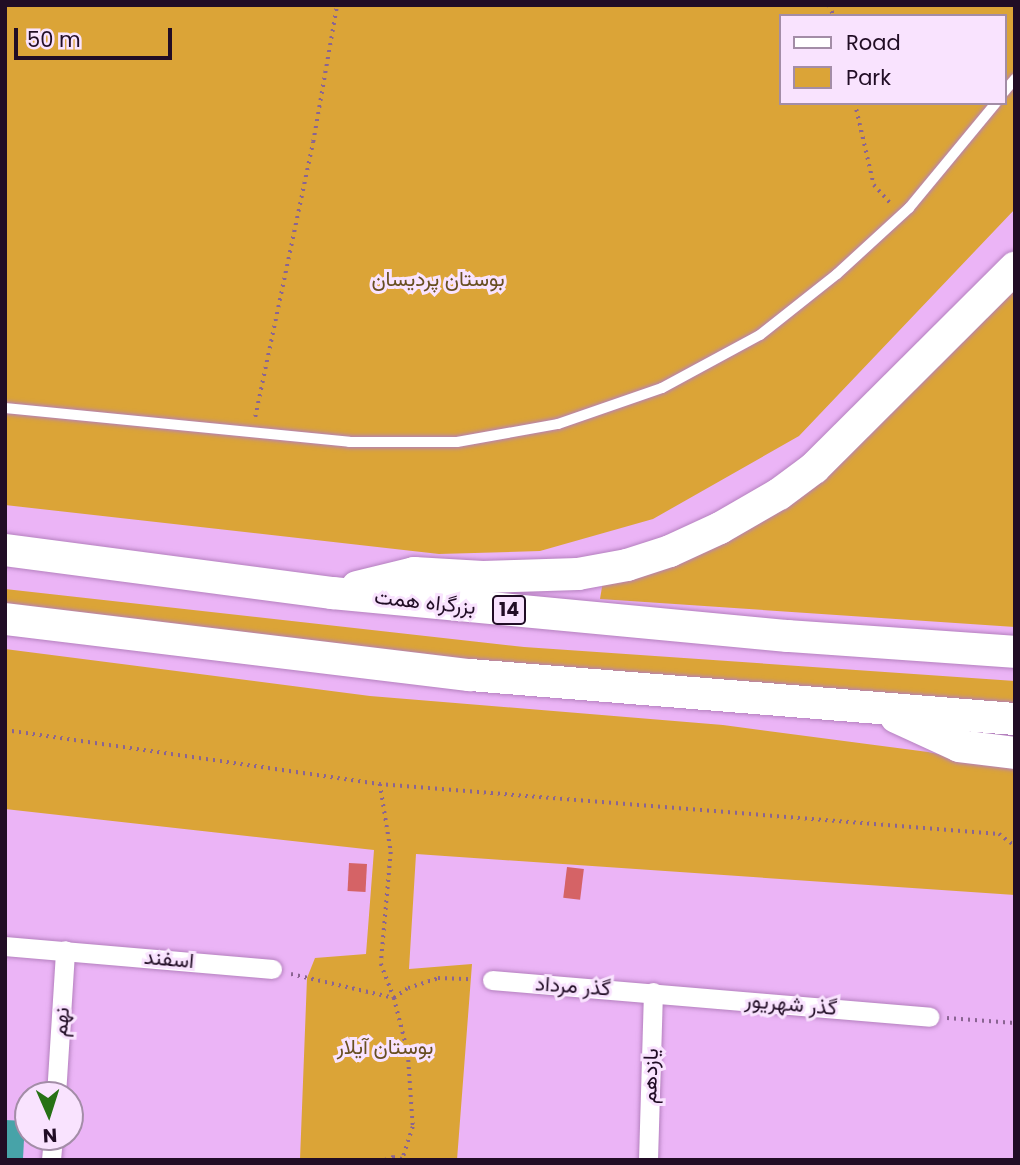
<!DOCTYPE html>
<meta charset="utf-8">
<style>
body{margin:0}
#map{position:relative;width:1020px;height:1165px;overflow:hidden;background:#ebb4f6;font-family:Poppins,Vazirmatn,sans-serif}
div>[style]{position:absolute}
.green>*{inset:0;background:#dba437}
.water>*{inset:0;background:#d56366;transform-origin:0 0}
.building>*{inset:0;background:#47a3a8;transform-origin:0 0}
.path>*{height:3.5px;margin-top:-1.75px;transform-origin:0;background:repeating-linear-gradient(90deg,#8a6492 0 2px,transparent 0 7px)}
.roads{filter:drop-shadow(0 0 2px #b480be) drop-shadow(0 0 2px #b480be)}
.service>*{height:10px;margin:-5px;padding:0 5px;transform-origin:5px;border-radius:5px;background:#fff}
.minor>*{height:19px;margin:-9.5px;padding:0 9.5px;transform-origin:9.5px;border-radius:9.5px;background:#fff}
.trunk>*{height:32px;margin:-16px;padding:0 16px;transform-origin:16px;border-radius:16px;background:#fff}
span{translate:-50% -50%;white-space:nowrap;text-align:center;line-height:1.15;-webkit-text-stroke:6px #f9e3fe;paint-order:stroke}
.shield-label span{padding:2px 5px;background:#f9e3fe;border:2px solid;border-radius:5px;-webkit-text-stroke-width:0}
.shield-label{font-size:19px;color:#210d25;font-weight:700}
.park-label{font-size:21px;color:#674e21}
.street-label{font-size:21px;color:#210d25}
.frame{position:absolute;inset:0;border:7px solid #210d25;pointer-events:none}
.legend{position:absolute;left:779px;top:14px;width:228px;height:91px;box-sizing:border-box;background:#f9e3fe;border:2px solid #a38da7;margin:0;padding:9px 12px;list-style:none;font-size:21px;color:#210d25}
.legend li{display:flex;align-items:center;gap:14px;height:35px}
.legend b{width:35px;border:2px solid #a38da7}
.north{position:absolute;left:14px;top:1081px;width:70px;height:70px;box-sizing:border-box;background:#f9e3fe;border:2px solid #a38da7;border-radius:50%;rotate:177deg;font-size:19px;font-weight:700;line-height:28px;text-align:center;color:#210d25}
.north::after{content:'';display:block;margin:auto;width:24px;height:32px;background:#277115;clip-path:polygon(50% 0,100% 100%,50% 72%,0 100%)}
.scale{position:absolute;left:14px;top:28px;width:158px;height:32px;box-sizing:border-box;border:4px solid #210d25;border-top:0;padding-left:9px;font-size:21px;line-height:24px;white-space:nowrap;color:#210d25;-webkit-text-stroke:5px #f9e3fe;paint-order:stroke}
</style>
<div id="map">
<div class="green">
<i style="clip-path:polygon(evenodd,5px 5px,1015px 5px,1015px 209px,799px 436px,653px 519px,540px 551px,439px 554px,5px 505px,5px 5px,780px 16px,1004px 16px,1004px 103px,780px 103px,780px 16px)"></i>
<i style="clip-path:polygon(1015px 281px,1015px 627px,600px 599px,603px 581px,686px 557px)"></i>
<i style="clip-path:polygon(5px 589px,524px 647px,1015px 681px,1015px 705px,809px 696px,5px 610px)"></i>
<i style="clip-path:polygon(5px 649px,370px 696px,723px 725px,928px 752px,1015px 769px,1015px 895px,416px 854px,409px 969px,472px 964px,457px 1160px,300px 1160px,307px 978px,315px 958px,366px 954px,374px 850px,5px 809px)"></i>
</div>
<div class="water">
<i style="left:349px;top:863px;width:18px;height:28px;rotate:3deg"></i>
<i style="left:567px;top:867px;width:17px;height:31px;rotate:7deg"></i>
</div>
<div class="building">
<i style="left:5px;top:1120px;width:20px;height:40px;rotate:3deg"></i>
</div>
<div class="path">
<i style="left:829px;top:5px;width:12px;rotate:66deg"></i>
<i style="left:855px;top:103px;width:84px;rotate:77deg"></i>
<i style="left:874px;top:185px;width:25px;rotate:48deg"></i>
<i style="left:255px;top:417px;width:281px;rotate:-78.1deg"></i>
<i style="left:313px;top:142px;width:139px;rotate:-80.1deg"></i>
<i style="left:5px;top:730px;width:378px;rotate:8.2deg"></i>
<i style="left:379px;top:784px;width:622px;rotate:4.61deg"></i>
<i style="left:999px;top:834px;width:20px;rotate:37deg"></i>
<i style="left:380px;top:784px;width:69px;rotate:80.8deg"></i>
<i style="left:391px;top:852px;width:112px;rotate:95.1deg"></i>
<i style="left:381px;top:964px;width:36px;rotate:69deg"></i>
<i style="left:394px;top:998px;width:17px;rotate:-36deg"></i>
<i style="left:408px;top:988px;width:32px;rotate:-18deg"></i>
<i style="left:438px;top:978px;width:34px;rotate:2deg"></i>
<i style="left:291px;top:974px;width:106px;rotate:13.1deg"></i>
<i style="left:394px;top:998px;width:57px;rotate:75.7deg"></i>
<i style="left:408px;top:1053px;width:74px;rotate:86.1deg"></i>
<i style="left:413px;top:1127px;width:33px;rotate:108deg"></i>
<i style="left:947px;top:1018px;width:68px;rotate:4.2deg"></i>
<i style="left:385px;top:1160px;width:9px;rotate:-21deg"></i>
<i style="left:393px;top:1157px;width:13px;rotate:13deg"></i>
</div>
<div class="roads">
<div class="service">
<i style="left:1004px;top:92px;width:17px;rotate:-50deg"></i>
<i style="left:5px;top:408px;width:346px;rotate:5.6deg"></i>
<i style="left:349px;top:442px;width:108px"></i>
<i style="left:457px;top:442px;width:103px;rotate:-10.1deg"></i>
<i style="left:558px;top:424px;width:110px;rotate:-19.1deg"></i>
<i style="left:662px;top:388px;width:111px;rotate:-28.4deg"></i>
<i style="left:760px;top:335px;width:98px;rotate:-38.4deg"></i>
<i style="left:837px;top:274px;width:98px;rotate:-42.5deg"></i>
<i style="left:909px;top:208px;width:136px;rotate:-50.4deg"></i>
</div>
<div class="minor">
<i style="left:5px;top:946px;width:268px;rotate:4.9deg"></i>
<i style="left:492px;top:980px;width:439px;rotate:4.8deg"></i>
<i style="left:56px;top:1095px;width:145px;rotate:-86.4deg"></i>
<i style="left:51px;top:1160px;width:23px;rotate:-85deg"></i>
<i style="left:648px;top:1160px;width:168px;rotate:-88.3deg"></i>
</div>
<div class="trunk">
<i style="left:5px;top:550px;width:330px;rotate:7.5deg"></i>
<i style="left:332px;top:593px;width:458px;rotate:5.4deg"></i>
<i style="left:788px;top:636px;width:228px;rotate:4deg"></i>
<i style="left:357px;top:587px;width:59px;rotate:-13.8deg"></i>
<i style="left:414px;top:573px;width:69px;rotate:3.3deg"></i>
<i style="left:483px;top:577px;width:95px;rotate:-1.8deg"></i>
<i style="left:578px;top:574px;width:50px;rotate:-10.4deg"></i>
<i style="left:627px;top:565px;width:45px;rotate:-18deg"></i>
<i style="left:670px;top:551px;width:55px;rotate:-24.7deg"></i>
<i style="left:720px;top:528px;width:68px;rotate:-30deg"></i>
<i style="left:779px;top:494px;width:44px;rotate:-36.6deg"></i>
<i style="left:814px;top:468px;width:284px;rotate:-44.9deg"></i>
<i style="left:5px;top:619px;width:468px;rotate:6.9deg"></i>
<i style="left:470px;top:675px;width:547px;rotate:4.62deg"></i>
<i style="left:896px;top:717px;width:69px;rotate:24.7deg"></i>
<i style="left:959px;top:746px;width:56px;rotate:7.1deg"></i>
</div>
</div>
<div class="shield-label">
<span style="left:509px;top:610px">14</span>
</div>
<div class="park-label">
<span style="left:438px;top:279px">بوستان پردیسان</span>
<span style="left:385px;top:1047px">بوستان آیلار</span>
</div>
<div class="street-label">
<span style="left:425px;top:602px;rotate:6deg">بزرگراه همت</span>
<span style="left:169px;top:959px;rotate:5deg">اسفند</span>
<span style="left:573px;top:986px;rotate:4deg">گذر مرداد</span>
<span style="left:791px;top:1004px;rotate:5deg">گذر شهریور</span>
<span style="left:61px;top:1022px;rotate:-86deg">نهم</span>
<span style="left:650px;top:1076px;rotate:-88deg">یازدهم</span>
</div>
<div class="frame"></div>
<ul class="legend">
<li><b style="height:9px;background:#fff"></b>Road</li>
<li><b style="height:19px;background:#dba437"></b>Park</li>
</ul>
<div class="north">N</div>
<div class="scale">50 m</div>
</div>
